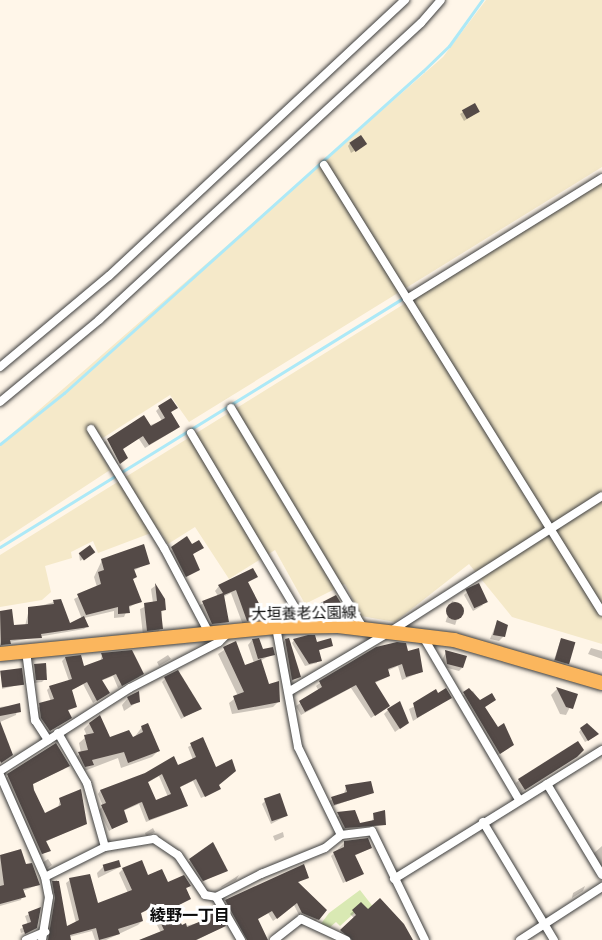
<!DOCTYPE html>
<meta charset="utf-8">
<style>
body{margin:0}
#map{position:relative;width:602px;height:940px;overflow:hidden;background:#fff6e9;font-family:Merriweather,"Noto Sans JP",serif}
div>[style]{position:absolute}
.farmland>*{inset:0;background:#f5e9c9}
.green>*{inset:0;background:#d9e9b3}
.shadow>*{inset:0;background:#0003;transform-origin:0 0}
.stream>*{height:3px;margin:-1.5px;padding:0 1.5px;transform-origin:1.5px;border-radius:1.5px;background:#ade9f7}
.building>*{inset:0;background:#544a47;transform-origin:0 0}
.round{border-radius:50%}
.roads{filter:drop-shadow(0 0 2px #3e3e3e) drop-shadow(0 0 2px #3e3e3e)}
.street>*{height:8px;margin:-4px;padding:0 4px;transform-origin:4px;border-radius:4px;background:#fff}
.primary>*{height:14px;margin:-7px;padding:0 7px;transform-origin:7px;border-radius:7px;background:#fbb65d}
span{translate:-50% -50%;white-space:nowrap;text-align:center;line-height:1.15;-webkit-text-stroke:6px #fff;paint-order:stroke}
.street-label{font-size:15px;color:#0b0b0b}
.neighbourhood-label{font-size:16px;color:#0b0b0b;font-weight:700}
</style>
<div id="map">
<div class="farmland">
<i style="clip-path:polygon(486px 0,602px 0,602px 167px,189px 422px,170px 395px,95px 443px,110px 470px,0 542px,0 444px,443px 57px)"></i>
<i style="clip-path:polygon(602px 181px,602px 644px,512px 617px,469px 564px,395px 622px,361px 616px,345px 584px,305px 604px,275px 550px,229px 579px,195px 527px,168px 544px,159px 530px,98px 553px,93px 541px,71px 552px,72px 558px,45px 566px,51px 592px,42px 600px,0 607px,0 555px)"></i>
</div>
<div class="green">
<i style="clip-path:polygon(360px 890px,374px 908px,367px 914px,361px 907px,340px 926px,336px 922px,329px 928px,320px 925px,329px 913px)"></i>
</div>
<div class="shadow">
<i style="clip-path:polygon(463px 112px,475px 114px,464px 121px,460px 114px)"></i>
<i style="clip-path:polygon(350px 143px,362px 146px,351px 153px,348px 146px)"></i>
<i style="clip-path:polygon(159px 408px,176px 408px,170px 413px,178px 427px,175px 430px,145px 448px,139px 439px,109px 439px,162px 421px,156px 411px)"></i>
<i style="left:106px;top:441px;width:26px;height:3px;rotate:62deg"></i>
<i style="clip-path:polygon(192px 546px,202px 548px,192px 555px,198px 570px,183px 578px,169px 551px)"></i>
<i style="clip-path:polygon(79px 554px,90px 555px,80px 561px)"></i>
<i style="clip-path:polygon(102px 560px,149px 563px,133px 571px,132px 580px,140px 601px,128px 608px,124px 617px,114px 618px,114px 611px,84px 618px,87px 626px,84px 629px,9px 642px,0 647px,0 612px,10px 611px,13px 627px,25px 626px,29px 609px,54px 602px,69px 625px,82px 619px,74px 599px,97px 587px,94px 577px)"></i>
<i style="clip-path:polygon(256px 576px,247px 583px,265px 619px,261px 623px,243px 625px,231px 593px,223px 597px,228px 622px,208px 628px,198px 606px,218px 596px,215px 591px,219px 586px)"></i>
<i style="clip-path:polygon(155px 586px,163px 600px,161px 628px,157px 633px,143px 635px,140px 609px,153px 603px,151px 589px)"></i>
<i style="clip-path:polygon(467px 592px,483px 605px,473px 611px,464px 595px)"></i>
<i style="clip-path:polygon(335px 597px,348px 618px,345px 621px,306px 620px,308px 611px)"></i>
<i style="left:452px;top:601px;width:10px;height:22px;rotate:17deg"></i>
<i style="clip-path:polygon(497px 622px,503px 637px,499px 641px,490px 639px)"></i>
<i style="clip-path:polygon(561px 639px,567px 663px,564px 666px,553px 663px)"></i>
<i style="clip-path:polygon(252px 640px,262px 651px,273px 654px,260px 661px,268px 686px,278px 683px,279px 701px,273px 707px,232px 714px,229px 703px,238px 696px,218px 654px,235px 643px,244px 667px,254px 663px,248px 645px)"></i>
<i style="clip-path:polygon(285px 640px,300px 676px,290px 682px,282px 643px)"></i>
<i style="clip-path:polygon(294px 640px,316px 644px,331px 645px,318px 651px,317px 663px,305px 666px,292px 643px)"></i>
<i style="clip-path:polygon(591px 648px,602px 651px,602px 659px,588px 654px)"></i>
<i style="clip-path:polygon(131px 652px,139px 677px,118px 688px,113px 676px,101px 681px,108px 693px,93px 703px,83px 684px,70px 691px,76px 707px,67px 711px,67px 720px,46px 733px,38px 721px,37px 708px,51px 702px,47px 690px,50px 687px,69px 681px,62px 661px,65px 658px,84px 668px,100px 662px,102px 655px)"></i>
<i style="clip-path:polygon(446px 652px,462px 668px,459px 671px,444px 667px,441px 662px)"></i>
<i style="clip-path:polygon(407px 653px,421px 672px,402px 680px,398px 666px,387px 671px,389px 676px,375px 683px,388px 706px,371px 718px,351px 688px,301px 715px,296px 706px,319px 691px,316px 686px,320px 683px)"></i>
<i style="clip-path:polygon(168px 655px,171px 659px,159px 666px,157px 662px)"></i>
<i style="clip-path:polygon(35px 666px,45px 679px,42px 682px,34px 683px)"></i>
<i style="clip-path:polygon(1px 674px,22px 684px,2px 689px)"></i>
<i style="clip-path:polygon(165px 679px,200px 709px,181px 719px,162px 682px)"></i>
<i style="clip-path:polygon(557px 689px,576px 695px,566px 715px,560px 714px,551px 695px)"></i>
<i style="clip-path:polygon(473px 691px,480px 702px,494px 700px,484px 708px,509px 748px,496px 756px,461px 696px)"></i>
<i style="clip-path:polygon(438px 695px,450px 698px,413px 721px,409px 709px)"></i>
<i style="clip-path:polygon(128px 698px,139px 701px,124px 711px,122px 705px)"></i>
<i style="clip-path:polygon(18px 705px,16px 715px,0 722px,0 707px)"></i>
<i style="clip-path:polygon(388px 710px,407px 723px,395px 732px,384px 714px)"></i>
<i style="clip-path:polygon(91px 722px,109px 739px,133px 739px,142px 727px,158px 751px,152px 757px,121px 768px,118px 758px,79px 773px,73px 760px,81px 753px,79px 743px,87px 736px,84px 729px)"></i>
<i style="clip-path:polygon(581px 729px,594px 737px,585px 742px,579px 732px)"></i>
<i style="clip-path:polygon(evenodd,202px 739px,216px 791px,201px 798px,193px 781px,178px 788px,186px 806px,183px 808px,146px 822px,139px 804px,123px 811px,126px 821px,109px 831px,99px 810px,103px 806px,98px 794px,100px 791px,193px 760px,188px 747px,202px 739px,159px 776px,168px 797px,155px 802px,147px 783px,159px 776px)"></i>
<i style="clip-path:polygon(577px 743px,579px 753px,521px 792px,516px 783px,519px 780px)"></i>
<i style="clip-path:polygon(56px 745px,64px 769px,31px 785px,45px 815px,58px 808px,60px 800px,86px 823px,45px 842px,49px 851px,38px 856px,4px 779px)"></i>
<i style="clip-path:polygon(346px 787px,372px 792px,331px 807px,329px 801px,344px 794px)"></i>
<i style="clip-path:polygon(265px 801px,286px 816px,271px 824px,262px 804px)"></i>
<i style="clip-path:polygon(354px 811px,359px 825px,372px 822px,374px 814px,384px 825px,342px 830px,335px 817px)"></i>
<i style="clip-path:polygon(153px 828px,155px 832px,146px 836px,145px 833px)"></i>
<i style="clip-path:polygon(283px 832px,284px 837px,275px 841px,273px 836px)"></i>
<i style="clip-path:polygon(344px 843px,371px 848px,354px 856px,362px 874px,343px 883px,331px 856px)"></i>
<i style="clip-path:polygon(213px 844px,226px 870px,200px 883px,187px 863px)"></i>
<i style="clip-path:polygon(602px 846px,602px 869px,593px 854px)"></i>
<i style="clip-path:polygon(20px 851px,25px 866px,38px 885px,23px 891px,21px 900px,0 906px,0 857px)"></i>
<i style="clip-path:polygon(48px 859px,52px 865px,45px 870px,42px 863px)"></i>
<i style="clip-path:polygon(103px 867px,120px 867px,98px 878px,97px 873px)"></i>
<i style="clip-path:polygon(123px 869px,168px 884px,189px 886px,185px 890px,189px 899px,172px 909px,181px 927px,202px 922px,215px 912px,224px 926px,197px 940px,152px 940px,161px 933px,149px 909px,139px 914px,142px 921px,138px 925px,106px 940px,95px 940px,92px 931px,69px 937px,70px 940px,46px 940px,52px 903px,49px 886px,53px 882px,57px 880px,66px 928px,76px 923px,66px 883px,70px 880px,97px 905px,128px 893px,119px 873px)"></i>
<i style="clip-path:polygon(239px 875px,236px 880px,220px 888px,222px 886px)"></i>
<i style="clip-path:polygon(307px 877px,297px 883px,318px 919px,315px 922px,299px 915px,294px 905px,273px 921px,268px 913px,257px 919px,264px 940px,243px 940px,223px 904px,226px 901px)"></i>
<i style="clip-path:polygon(585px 886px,583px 891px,572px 898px,573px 893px)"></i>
<i style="clip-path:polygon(361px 904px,412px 940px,348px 940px,338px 934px,354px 918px,350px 914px)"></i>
<i style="clip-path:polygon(39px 910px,36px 928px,21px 933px,20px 929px,28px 925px,25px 916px)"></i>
</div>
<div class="stream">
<i style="left:0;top:444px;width:82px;rotate:-38.6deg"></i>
<i style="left:64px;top:393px;width:482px;rotate:-41.9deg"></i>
<i style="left:423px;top:71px;width:36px;rotate:-44deg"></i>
<i style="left:449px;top:46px;width:57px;rotate:-54.3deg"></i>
<i style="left:0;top:547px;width:475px;rotate:-31.7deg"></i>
</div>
<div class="building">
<i style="left:475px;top:103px;width:10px;height:15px;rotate:61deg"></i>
<i style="left:361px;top:135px;width:11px;height:14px;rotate:56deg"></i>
<i style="clip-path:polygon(171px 398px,178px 408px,171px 412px,180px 427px,149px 445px,143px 436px,123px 449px,128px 458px,120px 464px,107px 439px,144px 415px,151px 426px,165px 418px,158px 406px)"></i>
<i style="clip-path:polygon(187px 536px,192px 544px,199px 540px,204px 548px,193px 554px,200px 570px,186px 577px,171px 547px)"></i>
<i style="clip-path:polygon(144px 544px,150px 564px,134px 569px,137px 577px,133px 579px,142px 602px,129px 606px,130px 613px,118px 614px,118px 607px,86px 615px,77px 594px,101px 584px,98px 572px,104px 570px,101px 559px)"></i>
<i style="left:90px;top:545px;width:9px;height:14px;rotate:54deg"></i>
<i style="clip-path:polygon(253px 568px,258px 577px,248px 582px,267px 619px,247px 621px,236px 590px,224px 595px,229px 622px,212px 624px,202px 601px,223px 593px,218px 585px)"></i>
<i style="clip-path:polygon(155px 583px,165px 599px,166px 610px,161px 611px,163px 629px,147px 631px,144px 603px,157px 601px)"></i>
<i style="left:479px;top:583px;width:21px;height:15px;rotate:65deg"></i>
<i style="clip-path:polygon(336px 595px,350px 618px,308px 617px,307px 610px)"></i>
<i style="clip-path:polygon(61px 599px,70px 623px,84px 616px,89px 627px,41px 634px,42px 638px,10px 640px,11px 644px,1px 645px,0 611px,12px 609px,14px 625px,28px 624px,28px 607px,54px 604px,53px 600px)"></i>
<i class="round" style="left:446px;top:602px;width:18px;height:18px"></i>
<i style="clip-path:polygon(497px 620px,508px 625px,505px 637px,493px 635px)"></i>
<i style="clip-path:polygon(308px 635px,315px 635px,317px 642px,331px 638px,333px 646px,319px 650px,322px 661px,309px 664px,293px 639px)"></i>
<i style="clip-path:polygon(259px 638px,263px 649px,273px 647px,275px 655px,258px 659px,252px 639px)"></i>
<i style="clip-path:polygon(289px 638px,301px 677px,292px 680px,285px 639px)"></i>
<i style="left:561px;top:638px;width:15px;height:23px;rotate:16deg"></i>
<i style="clip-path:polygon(236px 641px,245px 665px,261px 659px,269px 684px,279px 681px,280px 702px,238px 710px,233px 696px,244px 692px,223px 647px)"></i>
<i style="clip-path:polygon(397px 642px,406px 643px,408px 651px,419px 648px,423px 672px,406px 677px,402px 664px,388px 669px,390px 676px,375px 682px,390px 706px,375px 716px,356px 685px,305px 712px,299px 701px,322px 687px,319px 681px,376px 647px)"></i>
<i style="clip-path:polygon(132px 650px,144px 674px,122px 686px,116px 674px,102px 680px,110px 693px,97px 701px,87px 682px,72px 690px,77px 707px,68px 710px,72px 718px,50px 731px,41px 718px,39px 703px,54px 699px,49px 686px,72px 679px,65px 657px,81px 655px,84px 666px,103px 659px,101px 653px)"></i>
<i style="clip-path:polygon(445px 650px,467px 656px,463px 668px,447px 664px)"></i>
<i style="clip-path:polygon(46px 663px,47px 680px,36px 680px,34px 664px)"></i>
<i style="left:22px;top:668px;width:17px;height:22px;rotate:83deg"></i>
<i style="clip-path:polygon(178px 670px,202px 709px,184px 717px,164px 677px)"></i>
<i style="clip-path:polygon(556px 687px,578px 694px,573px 709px,566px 707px)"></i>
<i style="clip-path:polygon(469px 688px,480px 700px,492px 693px,496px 700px,485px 707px,498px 727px,504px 723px,514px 745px,500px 754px,463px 692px)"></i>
<i style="clip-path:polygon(436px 689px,438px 693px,446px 688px,452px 698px,417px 718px,413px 703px)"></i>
<i style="clip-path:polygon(139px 691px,140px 702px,131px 705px,127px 697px)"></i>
<i style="clip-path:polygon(400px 701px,409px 723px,400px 729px,387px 709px)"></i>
<i style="clip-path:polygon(20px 703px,21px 712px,0 716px,0 708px)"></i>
<i style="clip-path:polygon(100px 715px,110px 737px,129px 730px,133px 737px,143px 732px,141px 726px,148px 723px,160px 751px,128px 763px,124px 752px,92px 760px,94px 765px,85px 767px,78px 752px,88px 750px,84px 735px,94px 733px,89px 723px)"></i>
<i style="clip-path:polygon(0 721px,13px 755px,1px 763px,0 761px)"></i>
<i style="clip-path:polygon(587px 723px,599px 734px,588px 741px,580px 728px)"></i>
<i style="clip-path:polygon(evenodd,203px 737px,216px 767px,232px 759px,236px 771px,219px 785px,221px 789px,205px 797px,196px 779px,180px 787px,188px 806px,149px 820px,142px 802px,139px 803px,124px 810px,128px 822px,112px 829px,101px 805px,106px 803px,100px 790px,145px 773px,174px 756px,178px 765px,196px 757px,190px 743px,203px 737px,162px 774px,171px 794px,156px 800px,148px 782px,162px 774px)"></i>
<i style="clip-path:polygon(578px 741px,584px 750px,577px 757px,525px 790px,518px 779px)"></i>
<i style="clip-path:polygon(56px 743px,70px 766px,33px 784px,34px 790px,45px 813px,61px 805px,59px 798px,81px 789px,87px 824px,46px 841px,51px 851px,42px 854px,7px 774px)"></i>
<i style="clip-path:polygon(371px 781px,374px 793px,334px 805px,331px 797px,347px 792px,345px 785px)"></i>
<i style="left:280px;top:793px;width:24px;height:17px;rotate:71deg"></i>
<i style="clip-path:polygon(355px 810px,360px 823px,374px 820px,373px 813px,385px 810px,386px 825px,345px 828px,337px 812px)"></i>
<i style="clip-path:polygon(368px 838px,372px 848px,355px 855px,364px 874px,346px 882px,333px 852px,344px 847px,344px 841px)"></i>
<i style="clip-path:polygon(213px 842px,228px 871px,203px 881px,189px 859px)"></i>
<i style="clip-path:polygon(21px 849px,26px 864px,32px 863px,40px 885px,23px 889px,26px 897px,0 904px,0 886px,4px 885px,0 855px)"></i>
<i style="left:119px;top:860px;width:7px;height:17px;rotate:74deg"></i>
<i style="clip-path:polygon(142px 860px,148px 875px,162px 869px,168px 882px,184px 875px,191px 886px,186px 888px,191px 899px,173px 908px,182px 925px,186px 923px,187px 927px,206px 919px,204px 915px,216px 910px,226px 926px,196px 940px,139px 940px,164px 930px,153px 907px,141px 913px,143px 921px,118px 929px,120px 934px,99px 940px,96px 928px,70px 935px,71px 940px,48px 940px,55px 898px,52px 881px,59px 881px,67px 926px,79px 920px,69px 878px,90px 874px,98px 903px,132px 890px,122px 868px)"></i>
<i style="clip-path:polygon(304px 864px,309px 878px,298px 882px,327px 910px,319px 920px,302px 913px,297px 903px,277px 919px,272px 911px,258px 919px,268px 940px,247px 940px,225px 900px)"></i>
<i style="clip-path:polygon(380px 898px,404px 924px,413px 940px,352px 940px,340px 930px,356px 915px,352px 910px,361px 902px,368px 909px)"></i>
<i style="clip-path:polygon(41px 907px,37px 928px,25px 934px,22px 925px,31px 922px,28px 912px)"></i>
</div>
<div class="roads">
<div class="street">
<i style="left:324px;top:165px;width:526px;rotate:58.12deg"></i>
<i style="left:407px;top:299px;width:229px;rotate:-31.8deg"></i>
<i style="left:0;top:367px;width:142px;rotate:-39.9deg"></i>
<i style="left:109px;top:276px;width:405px;rotate:-43deg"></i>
<i style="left:0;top:402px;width:129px;rotate:-39.6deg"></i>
<i style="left:99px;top:320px;width:438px;rotate:-42.7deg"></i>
<i style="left:421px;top:23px;width:30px;rotate:-49deg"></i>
<i style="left:231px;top:408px;width:257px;rotate:59deg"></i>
<i style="left:91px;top:429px;width:140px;rotate:58.5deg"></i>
<i style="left:164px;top:548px;width:96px;rotate:62.1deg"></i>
<i style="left:191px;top:433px;width:225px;rotate:59.2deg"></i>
<i style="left:276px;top:627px;width:122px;rotate:79.6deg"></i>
<i style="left:298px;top:747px;width:98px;rotate:64deg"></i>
<i style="left:422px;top:635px;width:191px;rotate:59.5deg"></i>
<i style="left:26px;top:651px;width:70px;rotate:82.6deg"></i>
<i style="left:35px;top:720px;width:24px;rotate:57deg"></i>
<i style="left:290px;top:691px;width:117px;rotate:-30.7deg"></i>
<i style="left:391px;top:631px;width:250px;rotate:-32.6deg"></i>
<i style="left:58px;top:733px;width:58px;rotate:59.9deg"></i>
<i style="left:87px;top:783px;width:66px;rotate:74.3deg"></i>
<i style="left:0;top:771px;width:154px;rotate:-32.6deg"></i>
<i style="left:130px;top:688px;width:100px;rotate:-27.3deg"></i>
<i style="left:219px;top:642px;width:16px;rotate:-45deg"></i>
<i style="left:0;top:775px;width:111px;rotate:66.2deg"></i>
<i style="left:45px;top:877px;width:20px;rotate:79deg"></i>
<i style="left:49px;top:897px;width:44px;rotate:99.2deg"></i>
<i style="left:547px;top:784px;width:106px;rotate:58.9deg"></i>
<i style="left:483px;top:822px;width:138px;rotate:59deg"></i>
<i style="left:45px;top:877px;width:67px;rotate:-26.6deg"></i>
<i style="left:105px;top:847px;width:50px;rotate:-9.3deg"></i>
<i style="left:154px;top:839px;width:29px;rotate:34deg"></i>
<i style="left:178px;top:855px;width:48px;rotate:56deg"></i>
<i style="left:205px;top:895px;width:11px;rotate:10deg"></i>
<i style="left:216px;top:897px;width:51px;rotate:-27.1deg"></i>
<i style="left:261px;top:874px;width:69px;rotate:-22.1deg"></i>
<i style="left:325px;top:848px;width:21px;rotate:-39deg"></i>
<i style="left:341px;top:835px;width:31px;rotate:-7deg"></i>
<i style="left:372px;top:831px;width:121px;rotate:64.1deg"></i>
<i style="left:394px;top:879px;width:245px;rotate:-31.8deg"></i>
<i style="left:216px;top:897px;width:50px;rotate:59.8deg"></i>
<i style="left:26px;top:940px;width:21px;rotate:-23deg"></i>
<i style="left:274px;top:940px;width:34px;rotate:-38deg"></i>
<i style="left:301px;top:919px;width:50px;rotate:25deg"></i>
<i style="left:520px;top:940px;width:98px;rotate:-32.9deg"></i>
</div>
<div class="primary">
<i style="left:0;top:654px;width:277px;rotate:-5.6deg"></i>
<i style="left:276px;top:627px;width:62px;rotate:-0.9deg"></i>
<i style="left:338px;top:626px;width:117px;rotate:6.9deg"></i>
<i style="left:454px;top:640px;width:154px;rotate:16.2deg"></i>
</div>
</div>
<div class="street-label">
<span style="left:304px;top:613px;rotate:-1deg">大垣養老公園線</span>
</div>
<div class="neighbourhood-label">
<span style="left:190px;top:915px">綾野一丁目</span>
</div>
</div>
